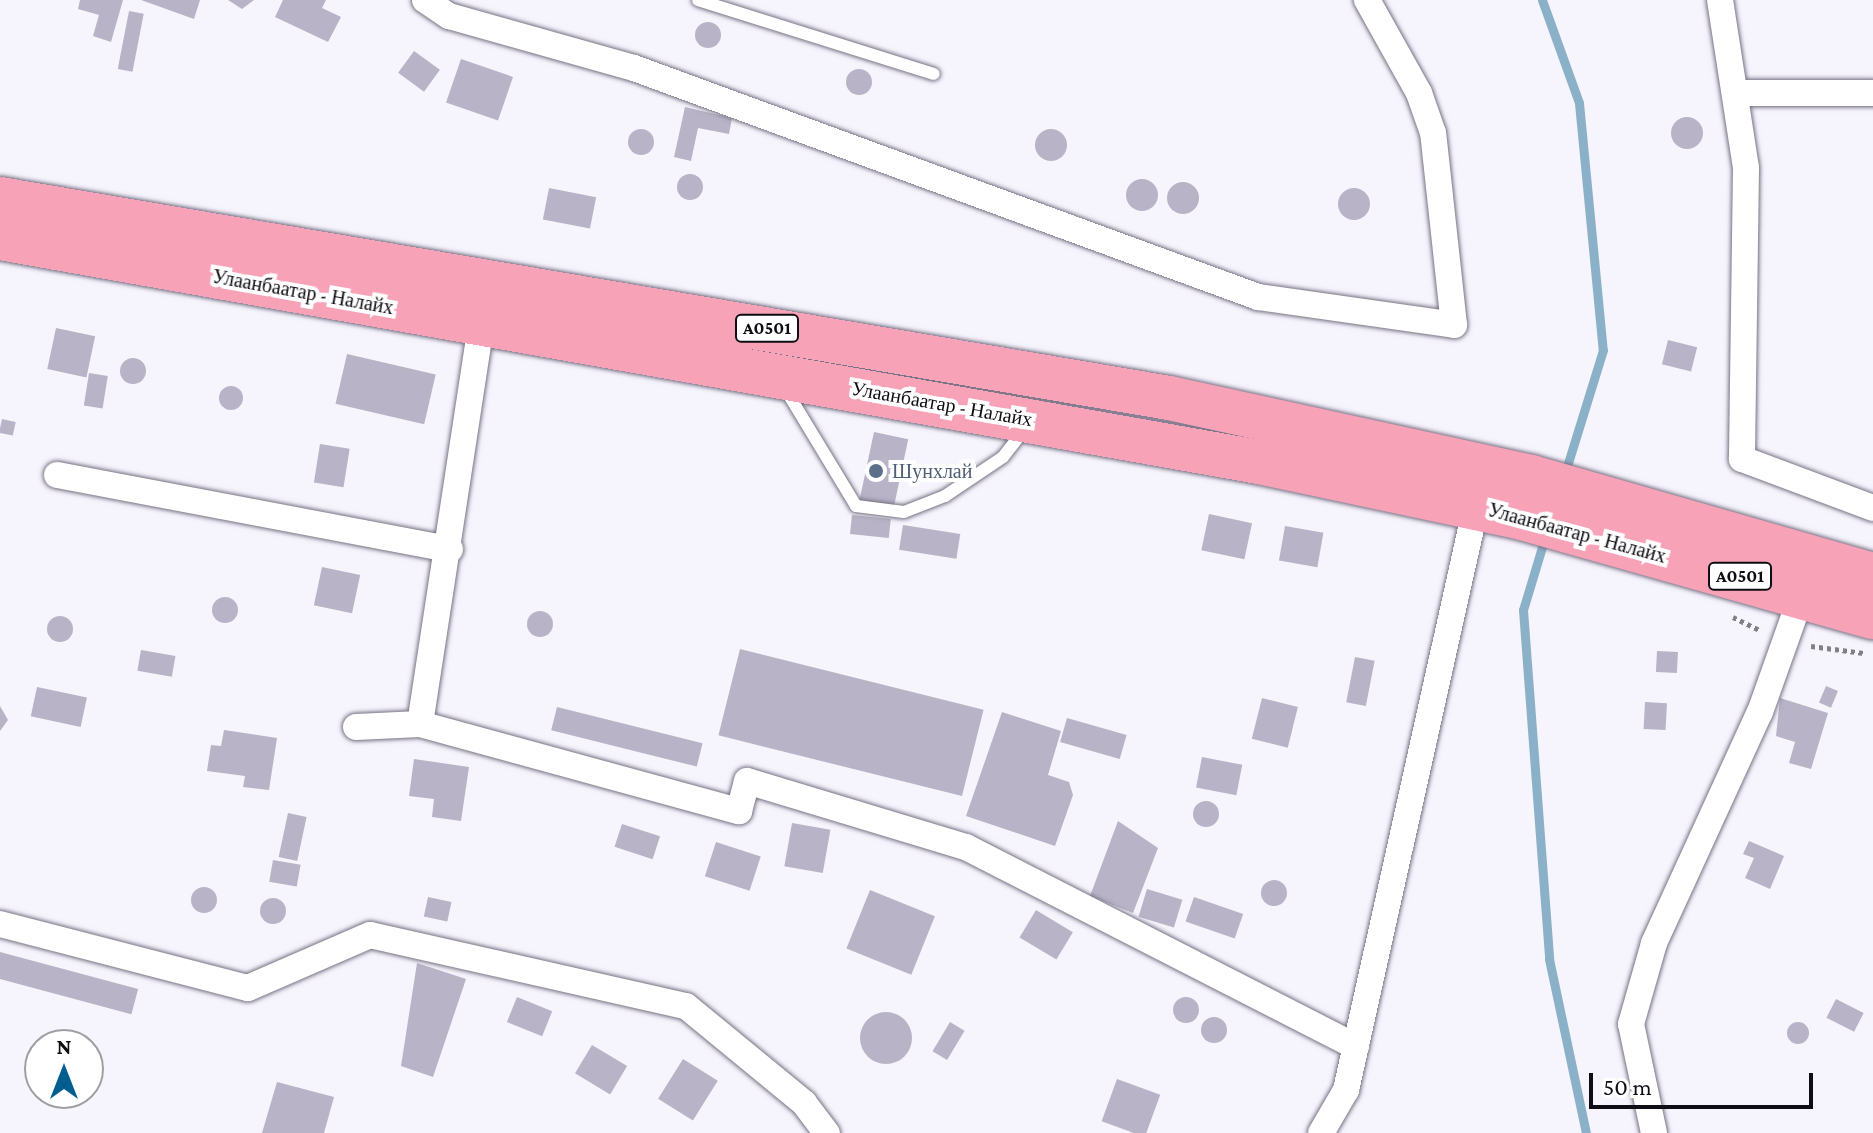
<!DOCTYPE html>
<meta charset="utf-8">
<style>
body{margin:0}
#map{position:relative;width:1873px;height:1133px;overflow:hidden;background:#f6f4fc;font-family:"Crimson Pro",serif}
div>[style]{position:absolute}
.stream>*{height:9px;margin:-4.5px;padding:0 4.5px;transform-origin:4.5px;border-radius:4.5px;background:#8bb1c8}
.building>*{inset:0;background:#b9b3c7;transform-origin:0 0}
.round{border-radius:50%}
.path>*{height:5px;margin-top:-2.5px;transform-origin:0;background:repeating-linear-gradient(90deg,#828087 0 4px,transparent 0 8px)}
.roads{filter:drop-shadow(0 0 2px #787285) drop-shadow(0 0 2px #787285)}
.lane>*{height:12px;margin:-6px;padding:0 6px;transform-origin:6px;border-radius:6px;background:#fff}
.street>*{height:26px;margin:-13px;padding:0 13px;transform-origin:13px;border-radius:13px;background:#fff}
.highway>*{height:44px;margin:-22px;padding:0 22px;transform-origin:22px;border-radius:22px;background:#f7a2b7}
.dots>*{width:22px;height:22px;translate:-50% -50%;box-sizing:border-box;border:4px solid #fff;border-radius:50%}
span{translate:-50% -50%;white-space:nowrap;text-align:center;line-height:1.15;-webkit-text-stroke:8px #fff;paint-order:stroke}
.shield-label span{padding:2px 6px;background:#fff;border:2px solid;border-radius:6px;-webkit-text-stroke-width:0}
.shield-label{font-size:18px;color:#0f0d14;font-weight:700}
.street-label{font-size:20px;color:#0f0d14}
.service-label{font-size:20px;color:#4e5e75}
.left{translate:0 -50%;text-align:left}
.north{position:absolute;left:24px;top:1029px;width:80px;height:80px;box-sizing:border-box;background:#fff;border:2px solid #9f9ea1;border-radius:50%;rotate:0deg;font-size:22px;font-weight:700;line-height:32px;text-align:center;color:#0f0d14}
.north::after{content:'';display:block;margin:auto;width:28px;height:36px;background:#025e8f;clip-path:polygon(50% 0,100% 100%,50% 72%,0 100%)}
.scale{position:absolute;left:1589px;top:1073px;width:224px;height:36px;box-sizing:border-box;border:4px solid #0f0d14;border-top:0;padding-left:10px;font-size:24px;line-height:28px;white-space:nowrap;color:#0f0d14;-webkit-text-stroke:6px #fff;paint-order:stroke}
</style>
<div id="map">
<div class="stream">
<i style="left:1542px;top:0;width:109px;rotate:70.2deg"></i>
<i style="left:1579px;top:103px;width:248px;rotate:84.5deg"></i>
<i style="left:1603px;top:350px;width:129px;rotate:107.2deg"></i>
<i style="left:1545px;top:537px;width:76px;rotate:106.8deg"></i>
<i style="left:1523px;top:610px;width:350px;rotate:85.7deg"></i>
<i style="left:1549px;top:959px;width:178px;rotate:78deg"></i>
</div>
<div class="building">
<i style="clip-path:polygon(80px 0,123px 0,111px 42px,93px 36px,99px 15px,78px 9px)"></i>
<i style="clip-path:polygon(141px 0,200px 0,194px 19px)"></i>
<i style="clip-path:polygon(228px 0,254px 0,242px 9px)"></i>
<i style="clip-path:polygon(283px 0,326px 0,322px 8px,341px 17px,328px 42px,275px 17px)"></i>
<i style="left:129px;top:11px;width:15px;height:59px;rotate:11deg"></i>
<i class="round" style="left:695px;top:22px;width:26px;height:26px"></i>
<i style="left:414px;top:51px;width:32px;height:27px;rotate:36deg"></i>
<i style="left:461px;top:59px;width:55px;height:46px;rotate:19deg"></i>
<i class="round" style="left:846px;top:69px;width:26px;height:26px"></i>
<i style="clip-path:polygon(685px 107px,732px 118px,729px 134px,698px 128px,691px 161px,674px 157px)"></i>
<i class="round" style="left:1671px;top:117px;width:32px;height:32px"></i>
<i class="round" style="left:628px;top:129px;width:26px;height:26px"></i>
<i class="round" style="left:1035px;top:129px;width:32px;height:32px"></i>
<i class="round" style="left:677px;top:174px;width:26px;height:26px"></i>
<i class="round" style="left:1126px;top:179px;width:32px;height:32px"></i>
<i class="round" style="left:1167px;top:182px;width:32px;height:32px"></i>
<i style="left:549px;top:188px;width:48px;height:32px;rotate:11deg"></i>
<i class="round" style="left:1338px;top:188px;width:32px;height:32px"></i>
<i style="left:56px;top:328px;width:40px;height:42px;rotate:12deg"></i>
<i style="left:1668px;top:340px;width:30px;height:25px;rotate:14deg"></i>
<i style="left:347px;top:354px;width:91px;height:51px;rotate:13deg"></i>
<i class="round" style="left:120px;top:358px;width:26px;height:26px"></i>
<i style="left:89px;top:373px;width:19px;height:33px;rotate:9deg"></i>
<i class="round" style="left:219px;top:386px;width:24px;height:24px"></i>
<i style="left:2px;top:419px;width:14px;height:14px;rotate:12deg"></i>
<i style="left:874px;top:432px;width:35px;height:69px;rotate:12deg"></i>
<i style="left:320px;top:444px;width:30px;height:39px;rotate:9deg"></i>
<i style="left:1209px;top:514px;width:44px;height:37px;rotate:12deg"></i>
<i style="left:852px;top:515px;width:39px;height:19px;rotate:6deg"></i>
<i style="left:903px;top:525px;width:58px;height:25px;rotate:9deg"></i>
<i style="left:1285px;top:526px;width:39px;height:35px;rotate:10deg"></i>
<i style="left:322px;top:567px;width:39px;height:39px;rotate:12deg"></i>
<i class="round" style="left:212px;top:597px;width:26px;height:26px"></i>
<i class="round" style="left:527px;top:611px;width:26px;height:26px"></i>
<i class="round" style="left:47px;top:616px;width:26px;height:26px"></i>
<i style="left:740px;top:649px;width:251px;height:89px;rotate:14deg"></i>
<i style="left:141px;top:650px;width:35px;height:21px;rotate:10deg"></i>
<i style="left:1657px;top:651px;width:21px;height:21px;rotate:3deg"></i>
<i style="left:1355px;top:657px;width:20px;height:46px;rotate:11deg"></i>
<i style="left:1826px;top:686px;width:13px;height:18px;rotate:23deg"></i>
<i style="left:37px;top:687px;width:51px;height:30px;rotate:12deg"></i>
<i style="left:1262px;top:698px;width:37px;height:42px;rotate:14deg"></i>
<i style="clip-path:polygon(1780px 698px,1828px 713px,1811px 769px,1789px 763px,1795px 742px,1776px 736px)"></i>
<i style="left:1645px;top:702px;width:22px;height:27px;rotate:3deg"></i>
<i style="clip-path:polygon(0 706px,8px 720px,0 731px)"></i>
<i style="left:557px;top:707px;width:150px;height:24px;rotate:14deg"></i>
<i style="clip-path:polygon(1002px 712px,1061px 731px,1048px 775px,1069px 782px,1073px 795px,1055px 846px,966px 816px)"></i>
<i style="left:1067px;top:718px;width:62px;height:25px;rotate:16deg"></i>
<i style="clip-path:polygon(224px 730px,277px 738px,269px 790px,243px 787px,245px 776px,207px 771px,211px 745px,221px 746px)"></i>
<i style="left:1202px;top:757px;width:41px;height:31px;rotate:11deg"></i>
<i style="clip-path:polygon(414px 759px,469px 767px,461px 821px,432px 817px,434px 799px,409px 796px)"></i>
<i class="round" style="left:1193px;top:801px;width:26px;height:26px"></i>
<i style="left:288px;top:813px;width:19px;height:45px;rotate:12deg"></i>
<i style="clip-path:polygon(1118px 821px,1158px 848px,1133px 913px,1090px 896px)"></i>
<i style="left:792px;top:823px;width:39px;height:44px;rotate:10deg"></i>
<i style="left:622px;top:824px;width:40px;height:24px;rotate:18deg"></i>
<i style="clip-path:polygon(1749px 841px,1784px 856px,1770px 889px,1745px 878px,1754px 858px,1743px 854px)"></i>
<i style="left:716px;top:842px;width:47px;height:36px;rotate:18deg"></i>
<i style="left:273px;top:860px;width:28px;height:22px;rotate:10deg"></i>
<i class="round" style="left:1261px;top:880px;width:26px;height:26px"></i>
<i class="round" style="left:191px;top:887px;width:26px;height:26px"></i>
<i style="left:1147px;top:889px;width:37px;height:29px;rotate:17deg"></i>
<i style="left:870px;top:890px;width:70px;height:63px;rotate:22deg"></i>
<i style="left:428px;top:897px;width:24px;height:20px;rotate:12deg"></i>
<i style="left:1194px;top:897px;width:52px;height:26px;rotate:19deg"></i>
<i class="round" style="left:260px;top:898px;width:26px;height:26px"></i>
<i style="left:1036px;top:910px;width:43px;height:32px;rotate:31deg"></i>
<i style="left:0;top:952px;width:143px;height:26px;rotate:15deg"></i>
<i style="clip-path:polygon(417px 963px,466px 979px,433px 1077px,401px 1066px)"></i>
<i class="round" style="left:1173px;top:997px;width:26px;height:26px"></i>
<i style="left:517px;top:997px;width:38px;height:27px;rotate:22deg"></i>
<i style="left:1836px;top:999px;width:31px;height:21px;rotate:27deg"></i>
<i class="round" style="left:860px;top:1012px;width:52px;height:52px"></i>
<i class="round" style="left:1201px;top:1017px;width:26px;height:26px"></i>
<i class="round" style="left:1787px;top:1022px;width:22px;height:22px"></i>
<i style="left:950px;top:1022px;width:17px;height:34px;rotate:31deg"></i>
<i style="left:592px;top:1045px;width:41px;height:33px;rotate:31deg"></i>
<i style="left:683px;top:1059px;width:41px;height:47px;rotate:32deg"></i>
<i style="left:1117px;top:1079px;width:46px;height:45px;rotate:20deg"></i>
<i style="clip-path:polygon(277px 1082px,334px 1097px,324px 1133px,262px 1133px)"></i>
</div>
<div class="path">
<i style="left:1733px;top:617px;width:30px;rotate:26deg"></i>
<i style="left:1811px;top:646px;width:53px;rotate:7.5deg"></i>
</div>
<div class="roads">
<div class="lane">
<i style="left:698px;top:0;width:247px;rotate:17.4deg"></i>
<i style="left:784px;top:387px;width:139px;rotate:58.8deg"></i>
<i style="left:856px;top:506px;width:48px;rotate:7.1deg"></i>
<i style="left:904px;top:512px;width:44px;rotate:-21.3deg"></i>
<i style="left:945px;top:496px;width:70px;rotate:-33.9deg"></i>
<i style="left:1003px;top:457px;width:36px;rotate:-52deg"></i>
</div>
<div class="street">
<i style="left:425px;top:0;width:29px;rotate:34deg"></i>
<i style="left:449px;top:16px;width:192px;rotate:15.7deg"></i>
<i style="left:634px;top:68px;width:665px;rotate:20.15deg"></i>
<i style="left:1258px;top:297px;width:198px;rotate:8.1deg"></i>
<i style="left:1454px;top:325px;width:193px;rotate:-96.2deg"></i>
<i style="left:1433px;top:133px;width:42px;rotate:-109.3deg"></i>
<i style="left:1419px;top:93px;width:107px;rotate:-119.2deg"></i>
<i style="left:1720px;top:0;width:170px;rotate:81.2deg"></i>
<i style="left:1746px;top:168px;width:291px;rotate:90.8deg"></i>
<i style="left:1742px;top:459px;width:140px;rotate:20.5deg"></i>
<i style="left:1736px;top:93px;width:137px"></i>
<i style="left:57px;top:475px;width:400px;rotate:10.7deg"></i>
<i style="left:420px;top:724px;width:405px;rotate:-81.3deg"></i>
<i style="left:356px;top:727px;width:64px;rotate:-2.7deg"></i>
<i style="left:420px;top:724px;width:331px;rotate:15.3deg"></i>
<i style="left:739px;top:811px;width:31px;rotate:-75deg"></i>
<i style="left:747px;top:781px;width:229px;rotate:16.8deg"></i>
<i style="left:966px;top:847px;width:438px;rotate:27.1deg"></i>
<i style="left:0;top:924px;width:256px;rotate:14.5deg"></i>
<i style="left:248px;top:988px;width:133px;rotate:-23.5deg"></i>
<i style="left:370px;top:935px;width:324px;rotate:12.7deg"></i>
<i style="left:686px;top:1006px;width:153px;rotate:39.4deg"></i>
<i style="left:804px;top:1103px;width:38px;rotate:53deg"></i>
<i style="left:1321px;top:1133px;width:50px;rotate:-59.8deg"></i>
<i style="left:1346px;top:1090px;width:598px;rotate:-77.45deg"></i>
<i style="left:1654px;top:1133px;width:111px;rotate:-101.9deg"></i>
<i style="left:1631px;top:1024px;width:84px;rotate:-74.1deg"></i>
<i style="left:1654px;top:943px;width:254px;rotate:-65.4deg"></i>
<i style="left:1760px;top:712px;width:125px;rotate:-70.4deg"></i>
</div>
<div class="highway">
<i style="left:0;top:199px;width:1186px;rotate:9.66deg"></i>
<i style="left:1169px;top:398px;width:371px;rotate:12.3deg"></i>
<i style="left:1531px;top:477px;width:356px;rotate:16deg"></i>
<i style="left:0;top:238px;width:1279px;rotate:10.09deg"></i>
<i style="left:1259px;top:462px;width:269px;rotate:12deg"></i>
<i style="left:1522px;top:518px;width:365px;rotate:15.8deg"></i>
</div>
</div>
<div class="dots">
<i style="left:876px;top:471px;background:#5c6f8a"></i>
</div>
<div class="shield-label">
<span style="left:767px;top:328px">A0501</span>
<span style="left:1740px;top:576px">A0501</span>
</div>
<div class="street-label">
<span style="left:303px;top:292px;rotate:10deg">Улаанбаатар - Налайх</span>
<span style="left:942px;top:404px;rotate:10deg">Улаанбаатар - Налайх</span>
<span style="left:1577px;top:533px;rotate:15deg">Улаанбаатар - Налайх</span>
</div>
<div class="service-label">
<span class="left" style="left:892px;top:471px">Шунхлай</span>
</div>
<div class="north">N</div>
<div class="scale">50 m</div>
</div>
